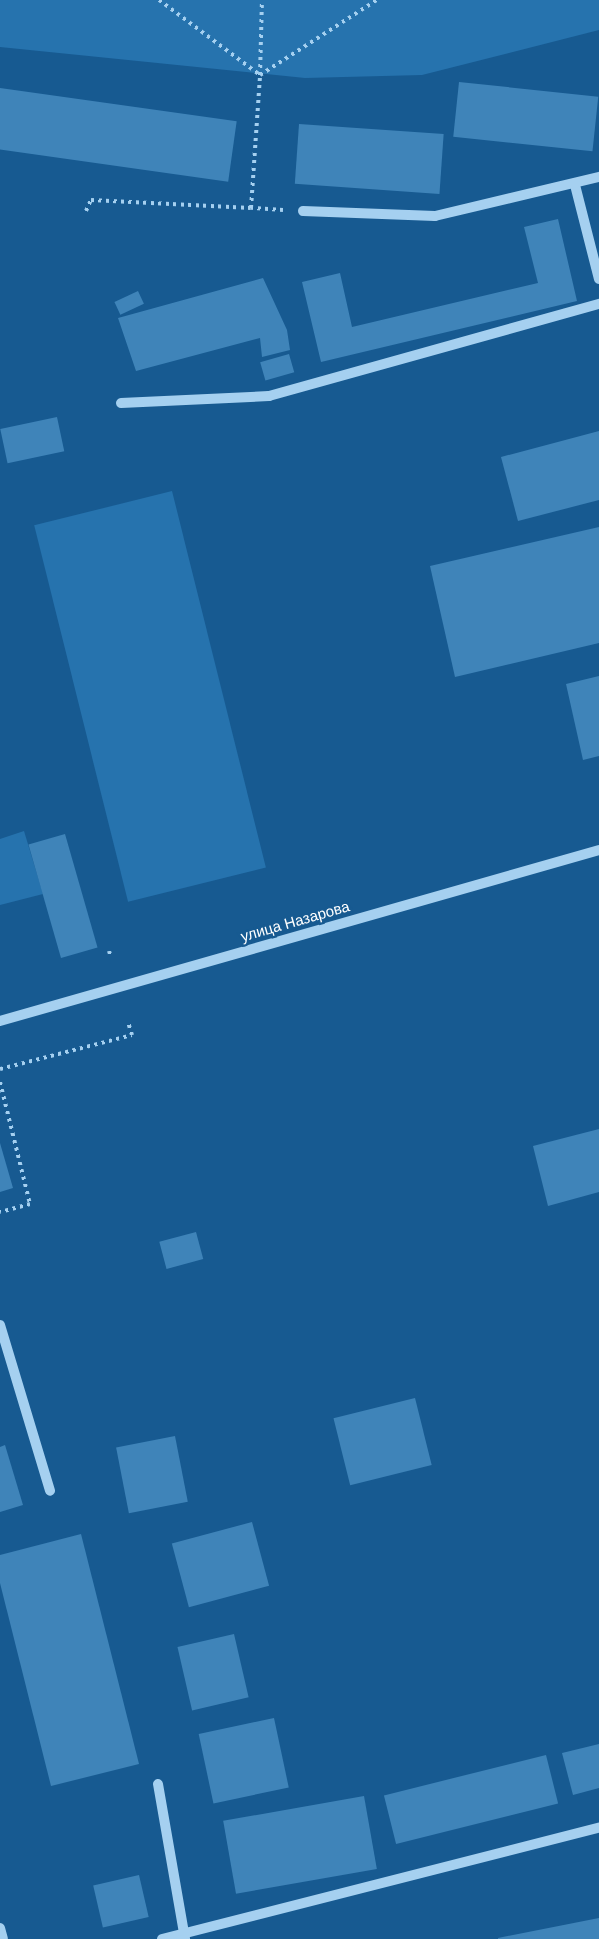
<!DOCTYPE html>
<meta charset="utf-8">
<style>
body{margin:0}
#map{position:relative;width:599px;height:1939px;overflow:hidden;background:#175a91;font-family:Arial,sans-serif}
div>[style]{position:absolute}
.green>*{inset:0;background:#2673ae;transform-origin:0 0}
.building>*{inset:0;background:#3f84b9;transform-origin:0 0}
.path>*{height:4px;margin-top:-2px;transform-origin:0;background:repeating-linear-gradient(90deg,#a5d0f0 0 3px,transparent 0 7.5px)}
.minor>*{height:10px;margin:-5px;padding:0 5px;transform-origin:5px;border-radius:5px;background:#a5d0f0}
span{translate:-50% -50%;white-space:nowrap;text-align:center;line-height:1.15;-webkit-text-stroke:4.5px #175a91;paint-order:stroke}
.street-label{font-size:15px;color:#fff}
</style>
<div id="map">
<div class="green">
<i style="clip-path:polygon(0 0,599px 0,599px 30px,422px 75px,305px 78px,0 47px)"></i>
<i style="left:172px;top:491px;width:388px;height:142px;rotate:76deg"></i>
<i style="clip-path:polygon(24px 831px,43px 894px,0 905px,0 839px)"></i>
</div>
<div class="building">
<i style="left:459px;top:82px;width:140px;height:55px;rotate:6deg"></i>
<i style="left:0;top:88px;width:239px;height:61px;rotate:8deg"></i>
<i style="left:299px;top:124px;width:145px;height:60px;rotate:4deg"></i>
<i style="clip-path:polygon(558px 219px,577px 301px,321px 362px,302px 282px,340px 273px,352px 327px,538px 283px,524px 227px)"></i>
<i style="clip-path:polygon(263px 278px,287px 330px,290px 350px,262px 357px,260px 338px,136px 371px,118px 318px)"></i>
<i style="left:138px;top:291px;width:14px;height:26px;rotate:65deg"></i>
<i style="left:289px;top:354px;width:19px;height:30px;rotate:74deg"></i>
<i style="left:57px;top:417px;width:35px;height:58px;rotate:78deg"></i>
<i style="clip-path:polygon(599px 431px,599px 500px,518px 521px,501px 457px)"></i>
<i style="clip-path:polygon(599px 527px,599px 643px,455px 677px,430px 566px)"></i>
<i style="clip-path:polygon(599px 676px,599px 756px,583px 760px,566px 684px)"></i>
<i style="left:65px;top:834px;width:118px;height:38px;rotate:74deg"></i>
<i style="clip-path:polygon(599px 1129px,599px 1192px,548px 1206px,533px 1146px)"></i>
<i style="clip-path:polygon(0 1143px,13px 1188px,0 1192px)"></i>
<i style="left:196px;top:1232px;width:28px;height:38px;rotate:75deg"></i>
<i style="left:415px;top:1398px;width:69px;height:84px;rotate:76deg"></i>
<i style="left:175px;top:1436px;width:67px;height:60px;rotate:79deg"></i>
<i style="clip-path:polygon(5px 1445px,23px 1505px,0 1512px,0 1447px)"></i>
<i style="left:252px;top:1522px;width:66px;height:83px;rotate:75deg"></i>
<i style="clip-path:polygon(81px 1534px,139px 1764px,51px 1786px,0 1583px,0 1555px)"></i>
<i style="left:234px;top:1634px;width:65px;height:58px;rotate:77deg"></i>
<i style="left:274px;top:1718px;width:71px;height:77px;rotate:78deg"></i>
<i style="clip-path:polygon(599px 1744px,599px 1788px,573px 1795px,562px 1753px)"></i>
<i style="left:546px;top:1755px;width:50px;height:167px;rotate:76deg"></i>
<i style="left:364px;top:1796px;width:74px;height:143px;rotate:80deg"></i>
<i style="left:139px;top:1875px;width:43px;height:47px;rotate:77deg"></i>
<i style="clip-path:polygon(599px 1918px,599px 1939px,498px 1939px,498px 1938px)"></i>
</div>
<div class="path">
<i style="left:159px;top:0;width:126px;rotate:36.6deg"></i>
<i style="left:260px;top:75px;width:75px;rotate:-88.5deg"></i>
<i style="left:283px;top:210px;width:32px;rotate:-176deg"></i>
<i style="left:251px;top:208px;width:133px;rotate:-86.1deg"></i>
<i style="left:260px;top:75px;width:139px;rotate:-32.7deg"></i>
<i style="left:86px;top:211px;width:12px;rotate:-66deg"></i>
<i style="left:91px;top:200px;width:160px;rotate:2.9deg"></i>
<i style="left:109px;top:951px;width:6px;rotate:72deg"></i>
<i style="left:0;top:1069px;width:136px;rotate:-14.4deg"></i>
<i style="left:132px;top:1035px;width:14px;rotate:-107deg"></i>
<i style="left:0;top:1082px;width:126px;rotate:76.2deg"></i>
<i style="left:30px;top:1204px;width:31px;rotate:165deg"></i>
</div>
<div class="minor">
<i style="left:575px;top:185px;width:97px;rotate:75.7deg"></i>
<i style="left:303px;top:211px;width:132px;rotate:2.2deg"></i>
<i style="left:435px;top:216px;width:169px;rotate:-13.4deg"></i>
<i style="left:121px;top:403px;width:148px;rotate:-2.7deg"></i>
<i style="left:269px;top:396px;width:343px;rotate:-15.6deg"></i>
<i style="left:0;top:1021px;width:623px;rotate:-15.93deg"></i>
<i style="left:0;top:1325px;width:173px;rotate:73.2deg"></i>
<i style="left:158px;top:1784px;width:157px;rotate:80.1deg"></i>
<i style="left:0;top:1928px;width:11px;rotate:75deg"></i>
<i style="left:162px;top:1939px;width:451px;rotate:-14.3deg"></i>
</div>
<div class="street-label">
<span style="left:295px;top:921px;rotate:-16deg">улица Назарова</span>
</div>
</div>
